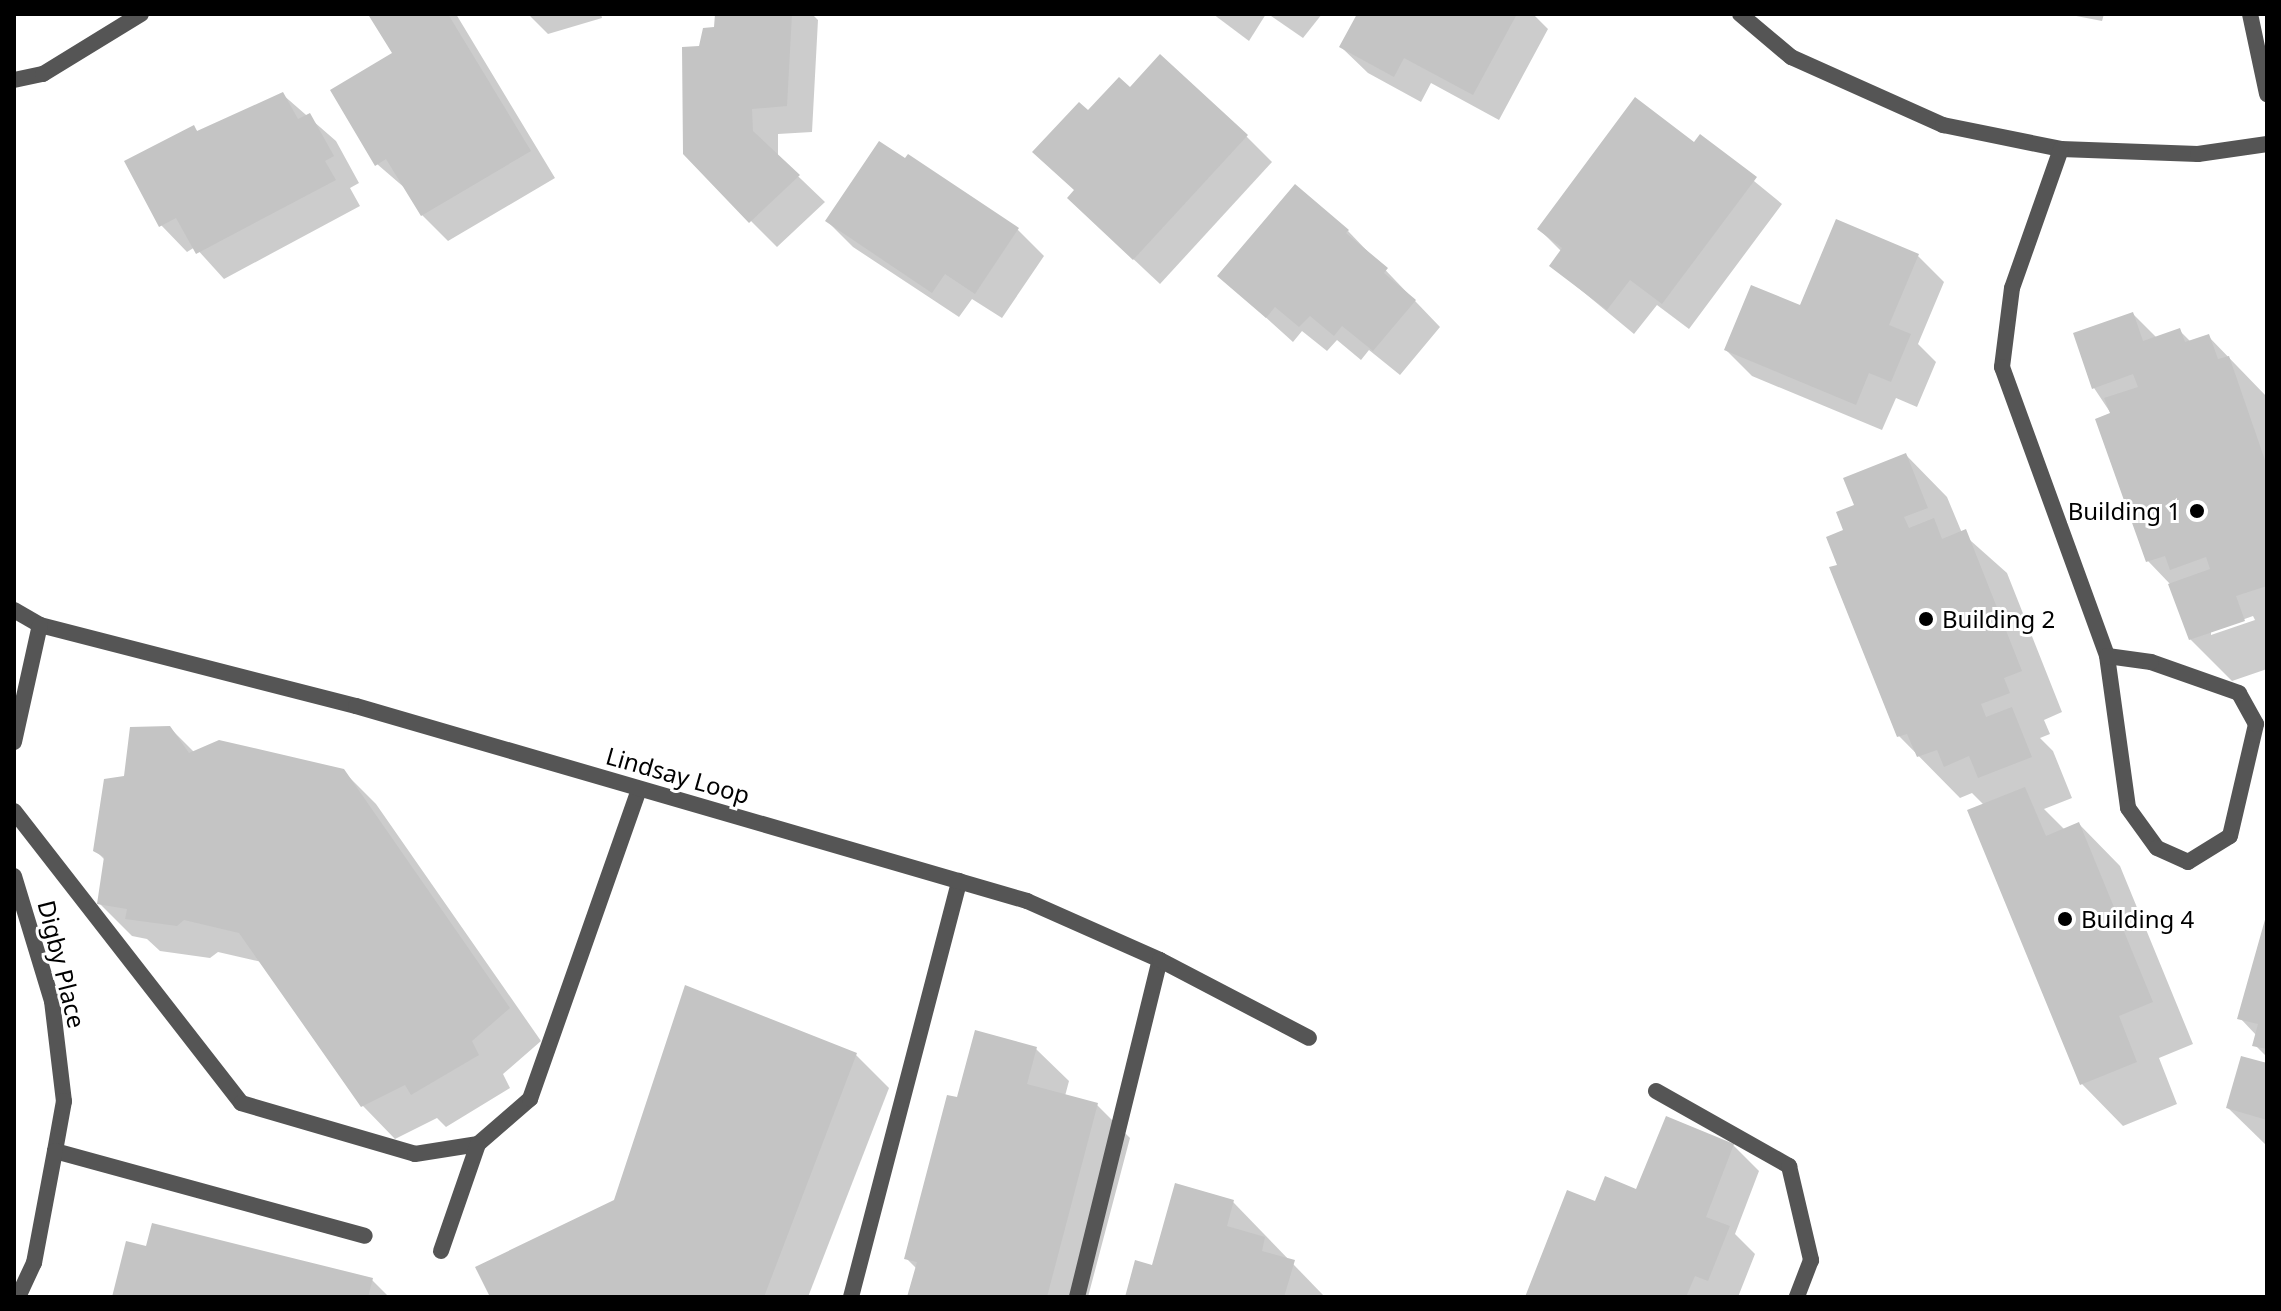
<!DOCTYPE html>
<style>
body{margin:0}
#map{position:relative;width:2281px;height:1311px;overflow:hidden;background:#fff;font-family:"Noto Sans",sans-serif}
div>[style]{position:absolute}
.shadow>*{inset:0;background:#0003}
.building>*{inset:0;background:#c4c4c4}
.lane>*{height:16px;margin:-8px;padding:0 8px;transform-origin:8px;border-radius:8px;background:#555}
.street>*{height:16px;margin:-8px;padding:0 8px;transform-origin:8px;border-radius:8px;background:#555}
.dots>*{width:22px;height:22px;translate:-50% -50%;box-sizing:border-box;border:4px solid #fff;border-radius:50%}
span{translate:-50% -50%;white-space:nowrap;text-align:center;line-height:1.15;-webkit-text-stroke:6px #fff;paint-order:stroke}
.poi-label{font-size:24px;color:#000}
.right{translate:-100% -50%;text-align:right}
.left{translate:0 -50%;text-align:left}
.street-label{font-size:24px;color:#000}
.frame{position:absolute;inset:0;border:16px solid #000;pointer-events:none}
</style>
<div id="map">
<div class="shadow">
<i style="clip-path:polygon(377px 14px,456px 14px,555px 178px,448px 241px,422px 215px,406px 189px,377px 164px,395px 54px)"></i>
<i style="clip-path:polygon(528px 14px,601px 14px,602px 18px,548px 34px)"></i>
<i style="clip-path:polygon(717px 14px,812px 14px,818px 20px,812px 132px,778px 134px,778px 157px,825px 202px,777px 247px,751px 221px,701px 48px,715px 28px)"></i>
<i style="clip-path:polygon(1213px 14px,1266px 14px,1249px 41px)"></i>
<i style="clip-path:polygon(1268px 14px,1322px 14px,1303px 38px)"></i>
<i style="clip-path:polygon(1359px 14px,1533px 14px,1548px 29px,1499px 120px,1431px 83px,1421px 102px,1368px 73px,1341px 47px)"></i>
<i style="clip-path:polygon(2066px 14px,2104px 14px,2102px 21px)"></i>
<i style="clip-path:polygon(1130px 90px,1246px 136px,1272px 162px,1160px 284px,1096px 224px,1076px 192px)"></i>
<i style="clip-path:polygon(282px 94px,336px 141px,359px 183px,350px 188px,360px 206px,224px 279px,195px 247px,187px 252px,161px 225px,193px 127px,198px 132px)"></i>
<i style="clip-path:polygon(1700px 137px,1782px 204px,1689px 329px,1657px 305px,1634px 334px,1552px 266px,1562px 252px,1539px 229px,1695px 144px)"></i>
<i style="clip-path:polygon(827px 221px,1018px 230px,1044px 256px,1002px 318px,972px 299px,959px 317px,853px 247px)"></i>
<i style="clip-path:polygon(1348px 231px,1440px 327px,1400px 375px,1369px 350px,1361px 360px,1337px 340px,1327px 351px,1302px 331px,1293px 342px,1220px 276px)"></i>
<i style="clip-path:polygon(1918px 256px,1944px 282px,1918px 344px,1936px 362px,1917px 407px,1896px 398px,1882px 430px,1752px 376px,1726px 350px,1801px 308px)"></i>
<i style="clip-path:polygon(evenodd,2133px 314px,2157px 338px,2179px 330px,2191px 342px,2208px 336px,2267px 397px,2267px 669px,2232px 681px,2190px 639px,2170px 584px,2148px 561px,2112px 415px,2094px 388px,2133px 314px,2253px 616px,2255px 620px,2211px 635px,2211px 631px,2253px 616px)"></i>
<i style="clip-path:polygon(1906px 455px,1947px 497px,1962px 533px,2007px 573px,2062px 712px,2044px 720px,2050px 734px,2040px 738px,2053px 751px,2072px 798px,2044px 809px,2065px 830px,2079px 824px,2120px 866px,2193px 1044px,2159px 1058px,2177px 1104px,2123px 1126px,2082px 1084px,1984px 805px,1972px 793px,1960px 798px,1899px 736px,1840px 566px,1856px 506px)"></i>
<i style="clip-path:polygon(170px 728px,195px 753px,343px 771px,376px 804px,541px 1041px,503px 1074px,510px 1088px,446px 1127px,437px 1118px,395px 1139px,363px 1106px,262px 962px,218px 952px,210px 958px,160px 951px,147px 939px,132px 936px,99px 903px,105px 860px,95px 850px,125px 777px)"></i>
<i style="clip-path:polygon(2267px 920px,2267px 1057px,2255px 1045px,2257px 1036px,2240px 1018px)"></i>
<i style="clip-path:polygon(1036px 1049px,1069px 1081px,1065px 1096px,1097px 1105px,1130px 1138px,1088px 1297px,909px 1297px,917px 1269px,906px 1258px,959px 1100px)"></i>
<i style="clip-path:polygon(856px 1055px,889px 1088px,808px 1297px,492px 1297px,616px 1202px)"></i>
<i style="clip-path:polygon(2267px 1065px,2267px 1146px,2228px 1108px)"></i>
<i style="clip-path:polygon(1733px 1145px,1759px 1171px,1735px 1234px,1755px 1254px,1738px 1297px,1527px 1297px,1596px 1204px,1637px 1192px)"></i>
<i style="clip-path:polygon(1233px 1202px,1325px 1297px,1127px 1297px,1153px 1267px)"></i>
<i style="clip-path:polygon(372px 1280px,389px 1297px,114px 1297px)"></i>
</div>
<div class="building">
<i style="clip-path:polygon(373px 14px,448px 14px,531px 151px,421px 216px,386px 159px,375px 166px,330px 90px,392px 53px,369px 16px)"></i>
<i style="clip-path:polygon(715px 14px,792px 14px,787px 106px,752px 109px,753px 131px,800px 175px,749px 223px,683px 154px,682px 47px,699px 46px,703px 28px,714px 27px)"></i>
<i style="clip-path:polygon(1357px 14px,1517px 14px,1473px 95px,1404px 58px,1394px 77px,1339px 47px)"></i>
<i style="clip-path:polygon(1160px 54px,1248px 135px,1133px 260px,1067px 198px,1074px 190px,1032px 152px,1079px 102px,1088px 110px,1119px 77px,1130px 87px)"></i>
<i style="clip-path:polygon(283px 92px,298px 119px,310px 113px,334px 156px,325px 161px,336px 180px,196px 254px,176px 218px,159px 227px,124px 161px,194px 125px,197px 131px)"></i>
<i style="clip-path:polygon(1635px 97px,1694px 142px,1700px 134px,1757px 177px,1662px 304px,1630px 280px,1607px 310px,1549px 266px,1562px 248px,1537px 229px)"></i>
<i style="clip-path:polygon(879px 141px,905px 158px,908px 154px,1019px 228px,975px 294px,945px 274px,932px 293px,825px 221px)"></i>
<i style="clip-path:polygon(1295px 184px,1349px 230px,1346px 233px,1388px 268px,1384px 273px,1416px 300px,1373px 351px,1342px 326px,1334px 336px,1310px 316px,1299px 327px,1275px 307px,1266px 318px,1217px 276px)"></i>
<i style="clip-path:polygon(1836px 219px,1919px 254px,1889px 325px,1911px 334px,1891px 382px,1869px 373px,1856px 405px,1724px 350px,1751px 285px,1800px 305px)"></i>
<i style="clip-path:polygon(2133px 312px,2143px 341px,2180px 328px,2185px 342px,2209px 334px,2218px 359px,2229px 356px,2267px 466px,2267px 586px,2236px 596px,2245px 621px,2189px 640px,2168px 584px,2210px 569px,2206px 557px,2170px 570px,2165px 556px,2146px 562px,2095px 419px,2110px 413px,2104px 398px,2138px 387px,2133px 374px,2092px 389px,2073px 333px)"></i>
<i style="clip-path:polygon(1906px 453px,1928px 508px,1904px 517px,1909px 528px,1934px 518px,1942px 539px,1966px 529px,2022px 671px,2004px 678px,2010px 693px,1981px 704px,1986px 717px,2012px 707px,2032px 757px,1978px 778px,1969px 756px,1944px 767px,1937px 750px,1917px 757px,1907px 734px,1897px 737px,1829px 567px,1837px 565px,1826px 537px,1843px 530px,1836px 512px,1854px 505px,1843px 478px)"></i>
<i style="clip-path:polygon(170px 726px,189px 753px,219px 740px,344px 769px,510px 1008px,472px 1041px,479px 1055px,411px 1095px,405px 1085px,361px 1107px,239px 933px,184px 920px,177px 926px,125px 919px,127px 909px,97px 904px,104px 857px,93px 851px,104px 779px,124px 776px,130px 727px)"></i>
<i style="clip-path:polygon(2025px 787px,2046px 836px,2079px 822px,2153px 1002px,2119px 1016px,2137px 1062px,2080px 1085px,1967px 810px)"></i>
<i style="clip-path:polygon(2266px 916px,2267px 916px,2267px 1049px,2252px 1046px,2258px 1024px,2237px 1019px)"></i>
<i style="clip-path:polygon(685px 985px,857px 1053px,764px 1297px,490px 1297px,475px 1267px,614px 1200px)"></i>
<i style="clip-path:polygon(975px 1030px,1037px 1047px,1027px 1084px,1098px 1103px,1047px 1297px,907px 1297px,917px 1262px,904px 1259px,947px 1095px,957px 1097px)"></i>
<i style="clip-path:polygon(2241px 1056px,2267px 1063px,2267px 1120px,2226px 1108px)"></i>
<i style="clip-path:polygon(1666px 1116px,1734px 1144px,1706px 1217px,1730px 1226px,1708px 1281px,1695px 1276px,1686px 1297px,1525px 1297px,1567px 1190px,1595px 1201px,1605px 1176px,1636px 1189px)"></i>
<i style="clip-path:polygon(1175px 1183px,1234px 1200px,1227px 1226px,1265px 1237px,1262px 1251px,1295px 1260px,1284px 1297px,1125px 1297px,1135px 1260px,1152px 1265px)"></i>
<i style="clip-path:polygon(152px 1223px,373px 1278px,368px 1297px,112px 1297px,126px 1241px,146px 1246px)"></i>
</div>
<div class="lane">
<i style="left:14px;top:811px;width:370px;rotate:52.1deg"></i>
<i style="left:241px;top:1103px;width:181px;rotate:16.3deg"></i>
<i style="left:415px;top:1154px;width:64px;rotate:-9deg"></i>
<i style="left:478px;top:1144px;width:69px;rotate:-40.9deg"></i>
<i style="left:530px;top:1099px;width:329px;rotate:-70.6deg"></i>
<i style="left:14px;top:876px;width:131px;rotate:73.1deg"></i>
<i style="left:52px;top:1001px;width:101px;rotate:83.2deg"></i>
<i style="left:64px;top:1101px;width:51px;rotate:100.2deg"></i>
<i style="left:55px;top:1151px;width:321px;rotate:15.3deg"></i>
<i style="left:1656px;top:1091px;width:153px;rotate:29.4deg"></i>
<i style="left:1789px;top:1166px;width:97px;rotate:76.8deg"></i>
<i style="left:1811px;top:1260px;width:40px;rotate:111deg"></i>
<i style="left:441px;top:1251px;width:113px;rotate:-70.9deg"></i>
<i style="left:851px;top:1297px;width:430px;rotate:-75.4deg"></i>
<i style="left:1077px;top:1297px;width:347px;rotate:-76.2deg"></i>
</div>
<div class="street">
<i style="left:1740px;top:14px;width:67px;rotate:40.1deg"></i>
<i style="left:1791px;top:57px;width:167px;rotate:24.1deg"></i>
<i style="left:1943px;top:125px;width:120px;rotate:11.5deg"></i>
<i style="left:2061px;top:149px;width:137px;rotate:2.1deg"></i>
<i style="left:2198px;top:154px;width:70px;rotate:-8.2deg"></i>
<i style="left:2250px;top:14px;width:82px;rotate:78deg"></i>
<i style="left:14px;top:80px;width:30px;rotate:-12deg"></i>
<i style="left:43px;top:74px;width:115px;rotate:-31.5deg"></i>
<i style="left:2061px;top:149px;width:147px;rotate:109.4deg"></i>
<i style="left:2012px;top:288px;width:80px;rotate:97.2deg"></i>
<i style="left:2002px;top:367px;width:307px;rotate:70deg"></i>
<i style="left:2107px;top:656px;width:153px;rotate:82.1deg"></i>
<i style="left:2128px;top:808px;width:49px;rotate:54.1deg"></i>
<i style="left:2157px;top:848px;width:34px;rotate:24deg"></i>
<i style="left:2188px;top:862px;width:49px;rotate:-31.8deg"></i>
<i style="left:2230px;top:836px;width:115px;rotate:-76.9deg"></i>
<i style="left:2256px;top:724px;width:35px;rotate:-119deg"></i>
<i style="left:2239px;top:693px;width:93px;rotate:-160.6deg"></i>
<i style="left:2151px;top:662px;width:44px;rotate:-172.2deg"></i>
<i style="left:14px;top:610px;width:30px;rotate:30deg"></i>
<i style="left:40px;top:625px;width:326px;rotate:14.4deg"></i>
<i style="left:356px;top:706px;width:699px;rotate:16.2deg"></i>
<i style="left:1027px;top:901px;width:145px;rotate:23.9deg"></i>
<i style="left:1160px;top:960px;width:168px;rotate:27.6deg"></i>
<i style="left:14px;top:742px;width:120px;rotate:-77.5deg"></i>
<i style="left:18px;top:1297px;width:38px;rotate:-65deg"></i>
<i style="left:34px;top:1263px;width:114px;rotate:-79.4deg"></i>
</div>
<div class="dots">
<i style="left:2197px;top:511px;background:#000"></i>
<i style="left:1926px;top:619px;background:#000"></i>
<i style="left:2065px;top:919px;background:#000"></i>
</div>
<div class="poi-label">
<span class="right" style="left:2181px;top:511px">Building 1</span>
<span class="left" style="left:1942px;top:619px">Building 2</span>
<span class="left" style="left:2081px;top:919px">Building 4</span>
</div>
<div class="street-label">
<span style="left:678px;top:775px;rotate:16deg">Lindsay Loop</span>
<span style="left:62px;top:964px;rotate:76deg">Digby Place</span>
</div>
<div class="frame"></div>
</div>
